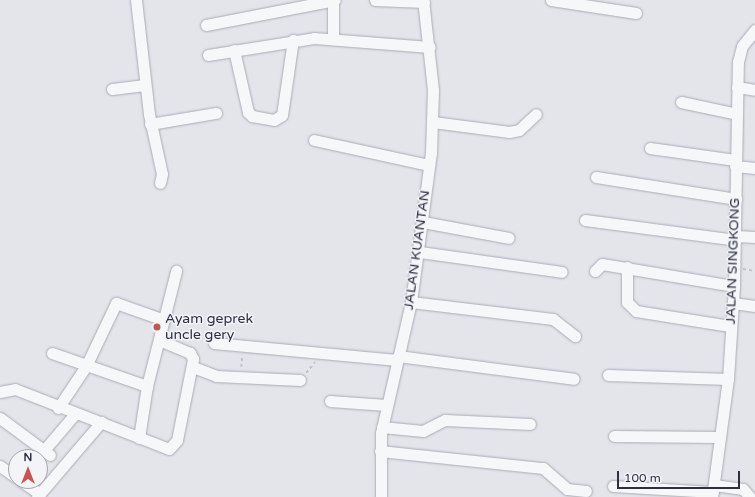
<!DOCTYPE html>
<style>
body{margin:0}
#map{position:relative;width:755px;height:497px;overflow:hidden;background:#e4e5eb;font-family:"Varela Round",sans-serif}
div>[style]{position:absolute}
.path>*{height:1.5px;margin-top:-0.75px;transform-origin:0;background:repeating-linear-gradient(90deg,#c1c3c9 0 3px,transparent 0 6px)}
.roads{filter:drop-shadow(0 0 1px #a9abb5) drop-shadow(0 0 1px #a9abb5)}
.minor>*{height:11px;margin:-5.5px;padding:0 5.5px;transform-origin:5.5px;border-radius:5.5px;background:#f6f7f9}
.dots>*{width:11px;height:11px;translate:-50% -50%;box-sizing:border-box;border:2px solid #f3f4f8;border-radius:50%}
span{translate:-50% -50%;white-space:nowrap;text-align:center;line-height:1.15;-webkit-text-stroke:3px #f3f4f8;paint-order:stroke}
.street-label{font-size:14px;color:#2c3042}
.poi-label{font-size:14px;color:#2c3042}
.left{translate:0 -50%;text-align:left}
.north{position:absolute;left:8px;top:449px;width:40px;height:40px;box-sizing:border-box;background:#f3f4f8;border:1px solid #a3a6af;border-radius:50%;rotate:0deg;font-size:11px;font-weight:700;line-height:16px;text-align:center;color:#2c3042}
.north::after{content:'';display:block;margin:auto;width:14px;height:18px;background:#c75552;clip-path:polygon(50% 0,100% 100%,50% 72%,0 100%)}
.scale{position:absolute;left:617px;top:471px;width:123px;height:18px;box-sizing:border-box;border:2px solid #2c3042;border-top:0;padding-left:5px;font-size:12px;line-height:14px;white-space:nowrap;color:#2c3042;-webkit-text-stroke:3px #f3f4f8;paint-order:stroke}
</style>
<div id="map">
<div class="path">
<i style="left:743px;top:269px;width:12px;rotate:9deg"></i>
<i style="left:241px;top:367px;width:12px;rotate:-85deg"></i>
<i style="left:306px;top:373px;width:14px;rotate:-51deg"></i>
</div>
<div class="roads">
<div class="minor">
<i style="left:136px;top:0;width:115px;rotate:83.5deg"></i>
<i style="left:149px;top:114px;width:61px;rotate:77.8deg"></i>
<i style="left:162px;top:174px;width:9px;rotate:103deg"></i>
<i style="left:375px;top:0;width:49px;rotate:2.3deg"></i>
<i style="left:551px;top:0;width:86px;rotate:8.7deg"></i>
<i style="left:206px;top:25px;width:131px;rotate:-11deg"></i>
<i style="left:333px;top:38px;width:38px;rotate:-90deg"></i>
<i style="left:234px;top:50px;width:64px;rotate:77.3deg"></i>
<i style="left:248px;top:112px;width:6px;rotate:45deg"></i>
<i style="left:252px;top:116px;width:22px;rotate:10deg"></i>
<i style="left:274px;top:120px;width:9px;rotate:-32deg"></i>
<i style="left:282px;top:115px;width:76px;rotate:-81.7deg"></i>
<i style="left:208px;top:55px;width:107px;rotate:-9.1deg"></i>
<i style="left:314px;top:38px;width:116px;rotate:4.4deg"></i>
<i style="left:737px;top:87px;width:18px;rotate:9deg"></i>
<i style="left:112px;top:89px;width:33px;rotate:-7deg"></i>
<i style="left:681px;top:102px;width:57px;rotate:12.1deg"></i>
<i style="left:433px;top:122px;width:77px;rotate:7.5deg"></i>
<i style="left:509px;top:132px;width:10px;rotate:-11deg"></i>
<i style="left:519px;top:130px;width:23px;rotate:-43deg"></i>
<i style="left:150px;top:124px;width:67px;rotate:-9.5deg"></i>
<i style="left:314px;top:140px;width:118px;rotate:12.3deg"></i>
<i style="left:650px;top:148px;width:86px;rotate:8deg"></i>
<i style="left:735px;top:166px;width:20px;rotate:6deg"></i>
<i style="left:596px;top:177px;width:142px;rotate:8.9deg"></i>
<i style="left:585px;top:220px;width:152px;rotate:7.5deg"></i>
<i style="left:423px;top:222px;width:87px;rotate:10.5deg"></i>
<i style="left:736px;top:236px;width:19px;rotate:3deg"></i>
<i style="left:420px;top:252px;width:143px;rotate:8deg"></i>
<i style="left:627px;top:267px;width:35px;rotate:90deg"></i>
<i style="left:627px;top:302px;width:13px;rotate:45deg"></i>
<i style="left:636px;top:311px;width:95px;rotate:9.1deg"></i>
<i style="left:595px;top:271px;width:10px;rotate:-45deg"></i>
<i style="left:602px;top:264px;width:134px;rotate:9.5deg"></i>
<i style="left:411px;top:302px;width:143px;rotate:6.8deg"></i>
<i style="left:553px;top:319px;width:28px;rotate:38deg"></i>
<i style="left:733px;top:303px;width:22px;rotate:8deg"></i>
<i style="left:214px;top:343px;width:184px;rotate:5.3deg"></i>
<i style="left:52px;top:353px;width:101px;rotate:19.2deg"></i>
<i style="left:398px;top:356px;width:177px;rotate:7.4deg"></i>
<i style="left:193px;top:367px;width:25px;rotate:21deg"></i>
<i style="left:216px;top:376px;width:84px;rotate:2.7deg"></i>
<i style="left:608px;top:375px;width:120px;rotate:1.9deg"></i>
<i style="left:0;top:392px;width:15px;rotate:-11deg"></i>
<i style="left:15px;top:389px;width:165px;rotate:21.3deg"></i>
<i style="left:169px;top:449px;width:12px;rotate:-48deg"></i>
<i style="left:177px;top:440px;width:83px;rotate:-78.8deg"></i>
<i style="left:193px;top:359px;width:7px;rotate:-117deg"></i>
<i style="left:190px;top:353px;width:33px;rotate:-157deg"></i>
<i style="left:330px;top:401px;width:56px;rotate:4.1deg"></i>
<i style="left:58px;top:408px;width:50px;rotate:-56.3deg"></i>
<i style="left:86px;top:366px;width:70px;rotate:-64.5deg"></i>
<i style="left:116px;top:303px;width:51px;rotate:19.5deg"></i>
<i style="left:0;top:418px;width:62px;rotate:36.5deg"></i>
<i style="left:382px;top:427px;width:41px;rotate:5.6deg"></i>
<i style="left:423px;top:431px;width:25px;rotate:-27deg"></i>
<i style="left:445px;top:420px;width:85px;rotate:2.7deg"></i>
<i style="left:614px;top:436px;width:106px;rotate:0.5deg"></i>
<i style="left:139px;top:438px;width:53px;rotate:-81.3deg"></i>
<i style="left:147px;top:386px;width:119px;rotate:-75.8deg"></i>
<i style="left:45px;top:449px;width:45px;rotate:-49.5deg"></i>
<i style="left:380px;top:451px;width:164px;rotate:6deg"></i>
<i style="left:543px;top:468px;width:32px;rotate:41deg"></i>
<i style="left:567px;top:489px;width:19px;rotate:6deg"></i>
<i style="left:0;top:466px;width:19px;rotate:35deg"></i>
<i style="left:21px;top:481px;width:23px;rotate:34deg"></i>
<i style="left:714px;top:485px;width:29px;rotate:8deg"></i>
<i style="left:743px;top:489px;width:11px;rotate:49deg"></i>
<i style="left:613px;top:486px;width:100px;rotate:3.4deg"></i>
<i style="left:37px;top:497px;width:99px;rotate:-49.5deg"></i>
<i style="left:381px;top:497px;width:64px;rotate:-90deg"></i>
<i style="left:381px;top:433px;width:134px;rotate:-77.1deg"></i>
<i style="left:411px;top:302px;width:150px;rotate:-82.4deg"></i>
<i style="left:431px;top:153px;width:63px;rotate:-88.2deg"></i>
<i style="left:433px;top:90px;width:91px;rotate:-96.3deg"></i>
<i style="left:712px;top:497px;width:119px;rotate:-82.3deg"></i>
<i style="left:728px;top:379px;width:93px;rotate:-86.3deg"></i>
<i style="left:734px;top:286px;width:224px;rotate:-89deg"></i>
<i style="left:738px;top:62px;width:16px;rotate:-76deg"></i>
<i style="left:742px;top:46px;width:21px;rotate:-51deg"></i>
</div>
</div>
<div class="dots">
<i style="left:157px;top:327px;background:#c75552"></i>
</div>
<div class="street-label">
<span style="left:417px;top:250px;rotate:-82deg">JALAN KUANTAN</span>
<span style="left:733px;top:261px;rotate:-88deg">JALAN SINGKONG</span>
</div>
<div class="poi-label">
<span class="left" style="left:165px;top:327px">Ayam geprek<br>uncle gery</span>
</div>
<div class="north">N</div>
<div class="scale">100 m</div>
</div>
